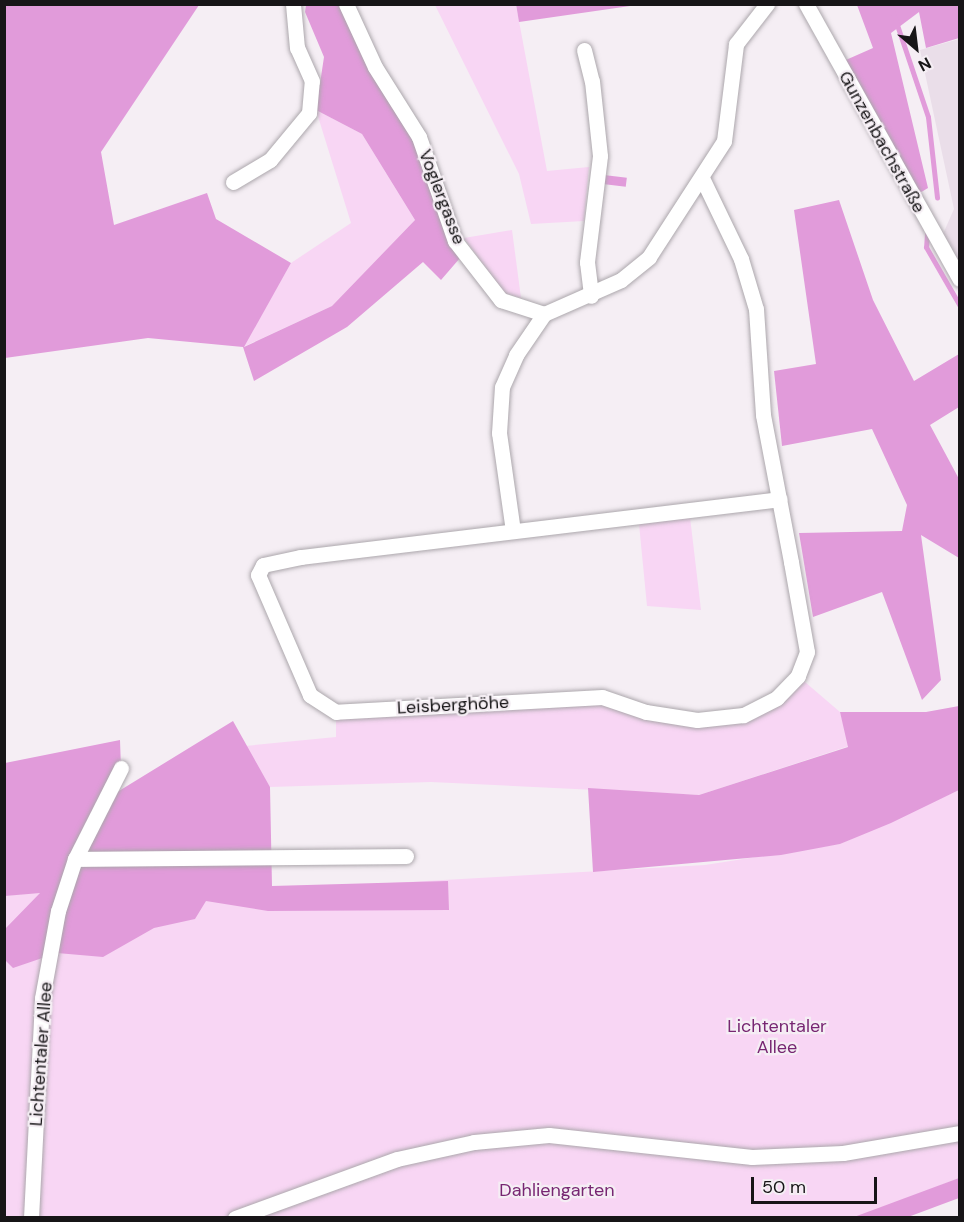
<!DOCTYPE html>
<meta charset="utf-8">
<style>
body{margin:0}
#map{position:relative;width:964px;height:1222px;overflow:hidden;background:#f5eef4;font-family:"DM Sans",sans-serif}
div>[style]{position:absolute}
.built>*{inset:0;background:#eadee9}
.green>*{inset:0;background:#f8d6f4}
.forest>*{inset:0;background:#e19bda;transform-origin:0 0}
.stream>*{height:5px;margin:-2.5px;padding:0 2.5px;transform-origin:2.5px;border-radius:2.5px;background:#e19bda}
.roads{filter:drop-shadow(0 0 2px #aca7ac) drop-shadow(0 0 2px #aca7ac)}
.minor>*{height:15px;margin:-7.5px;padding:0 7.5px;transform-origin:7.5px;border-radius:7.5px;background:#fff}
span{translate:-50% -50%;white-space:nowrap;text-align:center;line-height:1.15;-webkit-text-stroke:4.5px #f5eef4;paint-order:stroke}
.street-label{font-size:18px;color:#171517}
.park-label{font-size:18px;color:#772672}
.frame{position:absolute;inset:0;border:6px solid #171517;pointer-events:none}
.north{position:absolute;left:886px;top:18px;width:60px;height:60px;-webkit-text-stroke:4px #f5eef4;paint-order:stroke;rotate:152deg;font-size:16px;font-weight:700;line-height:24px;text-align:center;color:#171517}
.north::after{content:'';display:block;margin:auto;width:21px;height:27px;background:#171517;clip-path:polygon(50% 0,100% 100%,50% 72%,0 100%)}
.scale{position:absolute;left:751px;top:1177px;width:126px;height:27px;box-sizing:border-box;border:3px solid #171517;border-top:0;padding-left:8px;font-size:18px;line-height:21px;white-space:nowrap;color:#171517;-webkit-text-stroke:4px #f5eef4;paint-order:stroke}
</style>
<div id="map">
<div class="built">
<i style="clip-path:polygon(959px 39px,959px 279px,939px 243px,954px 209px,920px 50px)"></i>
</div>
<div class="green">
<i style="clip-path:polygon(435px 5px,516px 5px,547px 171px,589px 167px,584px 221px,531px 224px,519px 174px)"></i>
<i style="clip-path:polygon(316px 110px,362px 134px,415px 220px,332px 306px,243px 347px,291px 263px,351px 223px)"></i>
<i style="clip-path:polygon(512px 230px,521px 298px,504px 293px,464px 238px)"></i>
<i style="clip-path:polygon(690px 517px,701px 610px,647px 606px,639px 524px)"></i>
<i style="clip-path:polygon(798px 676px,840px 712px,849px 746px,699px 795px,431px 782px,270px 787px,245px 746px,336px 737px,336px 712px,602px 697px,646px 712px,743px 715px)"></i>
<i style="clip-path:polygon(959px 790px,959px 1178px,890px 1205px,893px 1217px,5px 1218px,5px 896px,64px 889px,355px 885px,705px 865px,840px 844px)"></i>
</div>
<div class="forest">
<i style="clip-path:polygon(516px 4px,637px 4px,637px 5px,519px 22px)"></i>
<i style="clip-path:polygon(4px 5px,199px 5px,101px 152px,114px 225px,207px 193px,216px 219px,291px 263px,244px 347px,332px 306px,415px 220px,362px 134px,316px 110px,324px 57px,305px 12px,306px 5px,342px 5px,419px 137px,460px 258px,441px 280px,423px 262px,347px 327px,254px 381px,243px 347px,148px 338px,5px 358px)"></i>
<i style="clip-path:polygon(857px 5px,959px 5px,959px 38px,926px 48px,919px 12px,891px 33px,928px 188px,913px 197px,839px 63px,873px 48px)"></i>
<i style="left:604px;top:175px;width:23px;height:9px;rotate:7deg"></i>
<i style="clip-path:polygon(839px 200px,873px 300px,914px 381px,959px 354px,959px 407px,930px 425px,959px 479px,959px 558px,921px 535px,941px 680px,922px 700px,882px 592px,813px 617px,799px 533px,902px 531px,907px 505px,872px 429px,782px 446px,774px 371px,816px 364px,794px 210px)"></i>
<i style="clip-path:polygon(959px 706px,959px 790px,891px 823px,840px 844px,781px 855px,593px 872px,588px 788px,699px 795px,848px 747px,840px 712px,926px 712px)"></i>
<i style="clip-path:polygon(233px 721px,270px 787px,272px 886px,448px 881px,449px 910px,268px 911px,206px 901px,195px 919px,154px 928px,103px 957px,57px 953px,13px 968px,5px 960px,5px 929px,40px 893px,5px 896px,5px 763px,120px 740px,121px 768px,101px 802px)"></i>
<i style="clip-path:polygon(959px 1178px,959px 1198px,908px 1217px,854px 1217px)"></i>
</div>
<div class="stream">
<i style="left:890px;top:4px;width:119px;rotate:71.4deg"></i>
<i style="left:928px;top:117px;width:81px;rotate:83.6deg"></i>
<i style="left:927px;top:234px;width:13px;rotate:94deg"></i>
<i style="left:926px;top:247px;width:68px;rotate:60deg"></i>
</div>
<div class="roads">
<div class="minor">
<i style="left:346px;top:4px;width:69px;rotate:65.3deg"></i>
<i style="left:375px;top:67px;width:83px;rotate:57.8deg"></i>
<i style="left:419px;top:137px;width:110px;rotate:70.9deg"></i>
<i style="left:455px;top:241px;width:75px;rotate:52.1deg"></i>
<i style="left:501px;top:300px;width:45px;rotate:18deg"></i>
<i style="left:544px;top:314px;width:84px;rotate:-23.8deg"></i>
<i style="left:621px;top:280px;width:36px;rotate:-39deg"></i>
<i style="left:649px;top:257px;width:138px;rotate:-57.1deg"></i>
<i style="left:724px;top:141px;width:98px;rotate:-82.9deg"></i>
<i style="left:736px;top:44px;width:51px;rotate:-52.2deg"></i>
<i style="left:806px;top:4px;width:315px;rotate:60.8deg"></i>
<i style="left:584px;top:50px;width:32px;rotate:76deg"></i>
<i style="left:592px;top:81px;width:75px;rotate:83.9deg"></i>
<i style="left:600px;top:156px;width:107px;rotate:97deg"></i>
<i style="left:587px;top:262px;width:34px;rotate:83deg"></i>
<i style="left:703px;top:180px;width:88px;rotate:64.3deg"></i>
<i style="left:741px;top:259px;width:52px;rotate:73.3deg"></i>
<i style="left:756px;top:309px;width:106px;rotate:86.2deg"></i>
<i style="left:763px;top:415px;width:150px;rotate:79.2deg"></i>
<i style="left:791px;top:562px;width:91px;rotate:79.9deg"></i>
<i style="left:807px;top:652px;width:26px;rotate:111deg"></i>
<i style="left:798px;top:676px;width:30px;rotate:134deg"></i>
<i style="left:777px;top:698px;width:38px;rotate:153deg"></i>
<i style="left:743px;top:715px;width:46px;rotate:173.8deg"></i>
<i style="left:697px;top:720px;width:52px;rotate:-171.1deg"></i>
<i style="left:646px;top:712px;width:46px;rotate:-161.2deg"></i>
<i style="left:602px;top:697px;width:266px;rotate:176.8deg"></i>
<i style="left:336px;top:712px;width:31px;rotate:-147deg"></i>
<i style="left:310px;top:695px;width:131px;rotate:-113.4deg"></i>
<i style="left:258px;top:575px;width:11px;rotate:-63deg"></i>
<i style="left:263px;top:565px;width:39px;rotate:-12deg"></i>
<i style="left:301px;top:557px;width:482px;rotate:-6.9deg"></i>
<i style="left:233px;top:182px;width:43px;rotate:-30.7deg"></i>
<i style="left:270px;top:160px;width:61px;rotate:-50.3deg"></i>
<i style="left:309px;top:113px;width:32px;rotate:-85deg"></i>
<i style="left:312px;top:81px;width:36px;rotate:-114deg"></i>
<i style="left:297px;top:48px;width:44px;rotate:-95.2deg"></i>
<i style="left:513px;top:531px;width:99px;rotate:-98.1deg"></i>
<i style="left:499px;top:433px;width:46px;rotate:-86.3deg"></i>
<i style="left:502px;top:387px;width:35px;rotate:-66deg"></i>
<i style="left:516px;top:355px;width:50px;rotate:-55.7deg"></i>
<i style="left:75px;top:859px;width:331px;rotate:-0.5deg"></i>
<i style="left:31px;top:1218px;width:220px;rotate:-87.1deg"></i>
<i style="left:42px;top:998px;width:88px;rotate:-79.6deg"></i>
<i style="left:58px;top:911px;width:55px;rotate:-71.9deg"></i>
<i style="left:75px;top:859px;width:102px;rotate:-63.2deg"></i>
<i style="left:235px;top:1218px;width:172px;rotate:-20deg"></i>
<i style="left:397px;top:1159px;width:79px;rotate:-12.4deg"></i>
<i style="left:474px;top:1142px;width:75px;rotate:-5.3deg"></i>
<i style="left:549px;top:1135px;width:204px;rotate:6.2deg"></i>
<i style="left:752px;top:1157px;width:91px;rotate:-2.5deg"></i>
<i style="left:843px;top:1153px;width:119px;rotate:-9.7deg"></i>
</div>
</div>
<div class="street-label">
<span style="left:882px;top:142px;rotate:61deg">Gunzenbachstraße</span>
<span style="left:442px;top:197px;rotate:69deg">Voglergasse</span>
<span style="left:453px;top:705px;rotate:-3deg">Leisberghöhe</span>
<span style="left:41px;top:1054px;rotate:-86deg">Lichtentaler Allee</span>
</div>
<div class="park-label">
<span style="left:777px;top:1037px">Lichtentaler<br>Allee</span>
<span style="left:557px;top:1190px">Dahliengarten</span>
</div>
<div class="frame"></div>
<div class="north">N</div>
<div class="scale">50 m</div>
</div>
